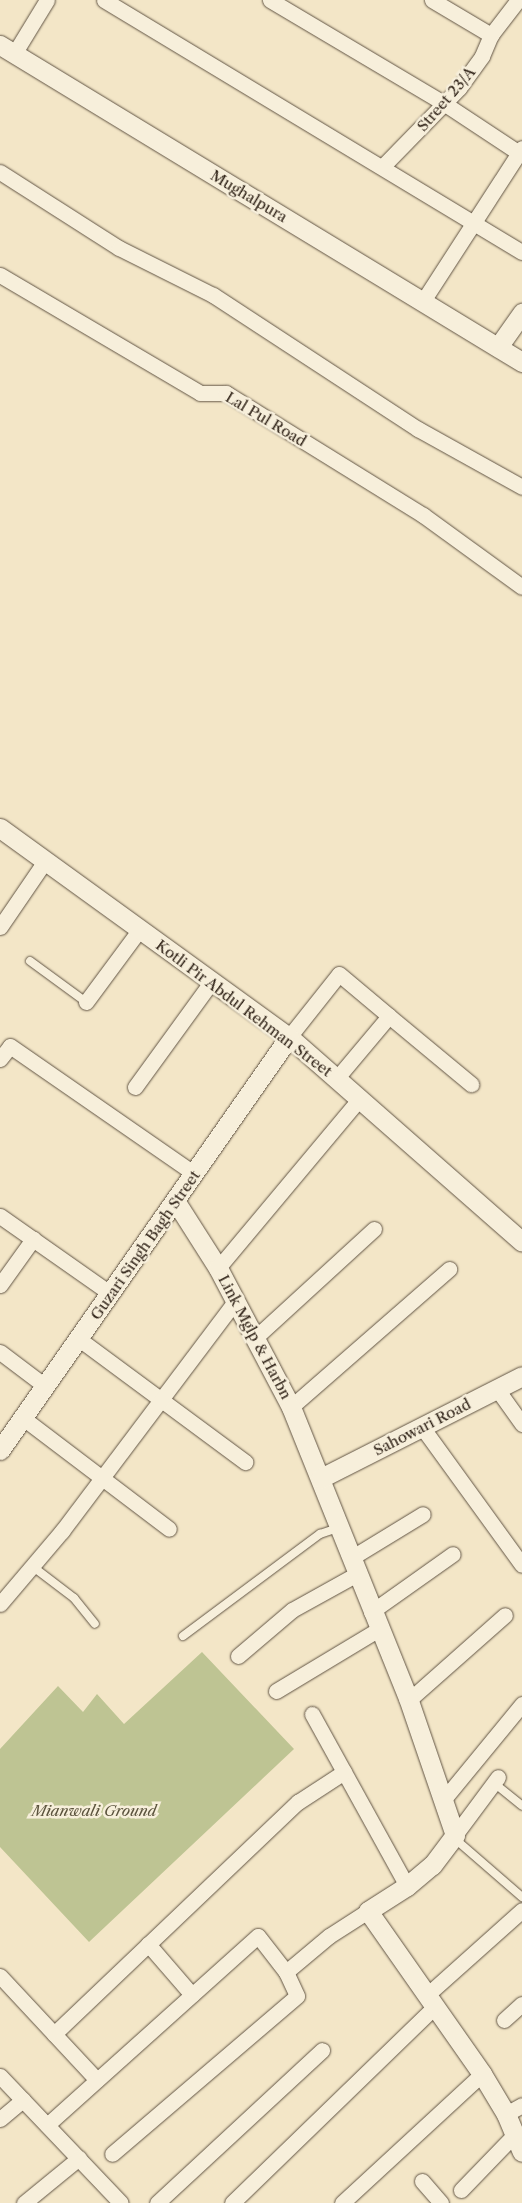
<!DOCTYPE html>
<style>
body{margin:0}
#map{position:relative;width:522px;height:2203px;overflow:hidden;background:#f3e6c7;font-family:"Libre Caslon Text",serif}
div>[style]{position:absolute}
.green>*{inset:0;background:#bec493}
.roads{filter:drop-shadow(0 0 1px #615444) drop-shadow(0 0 1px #615444)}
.service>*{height:8px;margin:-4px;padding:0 4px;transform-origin:4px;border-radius:4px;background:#f7efdb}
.minor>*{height:15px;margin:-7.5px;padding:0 7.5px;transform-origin:7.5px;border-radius:7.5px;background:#f7efdb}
.tertiary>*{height:19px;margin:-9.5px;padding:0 9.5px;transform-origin:9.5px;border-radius:9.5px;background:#f7efdb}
span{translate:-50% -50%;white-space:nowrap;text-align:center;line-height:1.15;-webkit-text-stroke:5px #f7efdb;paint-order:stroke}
.street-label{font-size:15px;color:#302318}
.park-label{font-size:15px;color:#5b533d;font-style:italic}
</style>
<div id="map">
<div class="green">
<i style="clip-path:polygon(202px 1652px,294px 1749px,89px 1942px,0 1847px,0 1749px,58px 1686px,83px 1712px,97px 1694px,124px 1724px)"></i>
</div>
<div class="roads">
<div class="service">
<i style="left:30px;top:961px;width:69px;rotate:36.2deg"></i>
<i style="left:32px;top:1566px;width:53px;rotate:37.3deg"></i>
<i style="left:74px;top:1598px;width:33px;rotate:51deg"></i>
<i style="left:183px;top:1636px;width:171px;rotate:-36.7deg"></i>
<i style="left:320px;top:1534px;width:21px;rotate:-19deg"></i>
<i style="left:494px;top:1783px;width:36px;rotate:39deg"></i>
<i style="left:454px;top:1838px;width:90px;rotate:40.9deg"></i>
</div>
<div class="minor">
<i style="left:104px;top:0;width:488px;rotate:31.1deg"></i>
<i style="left:270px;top:0;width:204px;rotate:30.7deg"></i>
<i style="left:445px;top:104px;width:92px;rotate:33.5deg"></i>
<i style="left:432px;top:0;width:69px;rotate:30.7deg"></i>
<i style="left:14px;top:54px;width:63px;rotate:-58.6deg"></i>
<i style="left:382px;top:167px;width:110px;rotate:-45.7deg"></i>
<i style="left:459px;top:88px;width:39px;rotate:-54deg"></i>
<i style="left:482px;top:56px;width:23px;rotate:-67deg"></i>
<i style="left:491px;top:35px;width:44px;rotate:-52.4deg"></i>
<i style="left:0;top:172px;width:141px;rotate:32.6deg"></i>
<i style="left:119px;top:248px;width:105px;rotate:26.6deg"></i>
<i style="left:213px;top:295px;width:245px;rotate:33.2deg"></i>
<i style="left:418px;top:429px;width:119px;rotate:29.1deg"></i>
<i style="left:0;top:275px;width:232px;rotate:30.5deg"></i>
<i style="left:200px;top:393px;width:26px"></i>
<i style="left:226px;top:393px;width:232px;rotate:31.8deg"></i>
<i style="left:423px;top:515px;width:122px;rotate:36deg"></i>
<i style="left:423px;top:301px;width:182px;rotate:-57.1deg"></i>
<i style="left:0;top:927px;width:80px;rotate:-55.7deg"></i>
<i style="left:86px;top:1002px;width:91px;rotate:-53.5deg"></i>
<i style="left:389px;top:1016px;width:107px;rotate:39.7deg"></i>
<i style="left:289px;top:1037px;width:80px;rotate:-51.6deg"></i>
<i style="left:339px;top:974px;width:65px;rotate:40deg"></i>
<i style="left:389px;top:1016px;width:81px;rotate:130deg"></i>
<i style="left:0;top:1059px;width:16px;rotate:-52deg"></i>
<i style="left:10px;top:1046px;width:225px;rotate:34.7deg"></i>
<i style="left:135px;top:1087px;width:131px;rotate:-54deg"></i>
<i style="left:0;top:1216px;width:136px;rotate:35.1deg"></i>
<i style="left:218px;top:1268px;width:222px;rotate:-50.1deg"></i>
<i style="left:0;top:1285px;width:57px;rotate:-54.3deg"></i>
<i style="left:256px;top:1337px;width:160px;rotate:-42.5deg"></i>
<i style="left:79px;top:1339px;width:207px;rotate:36.5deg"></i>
<i style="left:0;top:1352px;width:56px;rotate:37.1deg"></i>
<i style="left:497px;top:1389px;width:43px;rotate:54.5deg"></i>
<i style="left:291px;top:1407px;width:210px;rotate:-41.1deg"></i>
<i style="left:23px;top:1418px;width:183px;rotate:37.2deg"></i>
<i style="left:422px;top:1427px;width:170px;rotate:54.1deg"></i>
<i style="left:351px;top:1558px;width:84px;rotate:-31.4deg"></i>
<i style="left:0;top:1604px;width:96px;rotate:-49.7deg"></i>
<i style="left:62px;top:1531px;width:289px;rotate:-53deg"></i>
<i style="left:371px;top:1612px;width:100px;rotate:-35.3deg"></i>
<i style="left:238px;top:1656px;width:71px;rotate:-40.4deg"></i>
<i style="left:292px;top:1610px;width:74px;rotate:-29deg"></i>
<i style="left:276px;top:1691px;width:120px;rotate:-31deg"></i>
<i style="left:409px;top:1700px;width:128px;rotate:-41.5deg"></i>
<i style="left:312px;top:1714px;width:196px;rotate:61.1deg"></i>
<i style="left:444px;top:1799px;width:123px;rotate:-50.6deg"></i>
<i style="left:455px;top:1835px;width:72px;rotate:-53.4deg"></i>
<i style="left:148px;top:1944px;width:67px;rotate:49.2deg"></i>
<i style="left:286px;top:1972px;width:56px;rotate:-39.9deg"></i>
<i style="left:329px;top:1936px;width:46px;rotate:-32.7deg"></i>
<i style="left:0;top:1976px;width:142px;rotate:47deg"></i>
<i style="left:427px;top:1995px;width:127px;rotate:-41.8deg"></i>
<i style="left:504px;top:2020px;width:24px;rotate:-42deg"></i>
<i style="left:54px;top:2034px;width:337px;rotate:-43.6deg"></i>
<i style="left:298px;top:1802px;width:55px;rotate:-33.1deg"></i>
<i style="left:0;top:2076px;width:175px;rotate:46.4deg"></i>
<i style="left:506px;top:2114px;width:18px;rotate:-29deg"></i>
<i style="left:0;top:2119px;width:30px;rotate:-40deg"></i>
<i style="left:47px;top:2125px;width:283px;rotate:-41.9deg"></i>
<i style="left:258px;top:1936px;width:46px;rotate:52.1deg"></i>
<i style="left:286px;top:1972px;width:26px;rotate:65deg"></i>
<i style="left:297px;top:1996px;width:243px;rotate:139.5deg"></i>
<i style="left:422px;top:2181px;width:29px;rotate:49deg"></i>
<i style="left:461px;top:2190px;width:78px;rotate:-46deg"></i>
<i style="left:24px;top:2203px;width:71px;rotate:-39.3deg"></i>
<i style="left:157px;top:2203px;width:225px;rotate:-42.8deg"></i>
<i style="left:232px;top:2203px;width:283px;rotate:-44.1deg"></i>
<i style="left:342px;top:2203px;width:190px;rotate:-42.7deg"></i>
</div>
<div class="tertiary">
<i style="left:0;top:45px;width:611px;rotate:31.27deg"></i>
<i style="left:498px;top:347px;width:42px;rotate:-54.8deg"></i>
<i style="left:0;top:828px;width:357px;rotate:35.9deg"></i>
<i style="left:289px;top:1037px;width:310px;rotate:41.3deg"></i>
<i style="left:176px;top:1202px;width:78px;rotate:57.5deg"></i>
<i style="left:218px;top:1268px;width:157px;rotate:62.3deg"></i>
<i style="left:291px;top:1407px;width:314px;rotate:68.1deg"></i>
<i style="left:408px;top:1698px;width:145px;rotate:71.1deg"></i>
<i style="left:455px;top:1835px;width:38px;rotate:127deg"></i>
<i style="left:432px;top:1865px;width:33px;rotate:140deg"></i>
<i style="left:407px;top:1886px;width:46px;rotate:147.3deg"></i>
<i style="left:368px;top:1911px;width:199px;rotate:55deg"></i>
<i style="left:482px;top:2074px;width:47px;rotate:59deg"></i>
<i style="left:506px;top:2114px;width:41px;rotate:67.2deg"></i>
<i style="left:0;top:1450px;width:504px;rotate:-55.02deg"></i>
<i style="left:321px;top:1478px;width:225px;rotate:-26.9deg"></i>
</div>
</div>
<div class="street-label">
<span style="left:446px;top:99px;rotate:-49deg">Street 23/A</span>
<span style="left:249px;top:196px;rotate:31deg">Mughalpura</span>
<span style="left:266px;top:419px;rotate:31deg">Lal Pul Road</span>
<span style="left:244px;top:1008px;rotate:37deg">Kotli Pir Abdul Rehman Street</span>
<span style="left:145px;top:1245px;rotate:-55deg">Guzari Singh Bagh Street</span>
<span style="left:255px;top:1337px;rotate:62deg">Link Mglp &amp; Harbn</span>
<span style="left:422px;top:1427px;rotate:-27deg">Sahowari Road</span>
</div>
<div class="park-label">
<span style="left:94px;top:1811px">Mianwali Ground</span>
</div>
</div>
